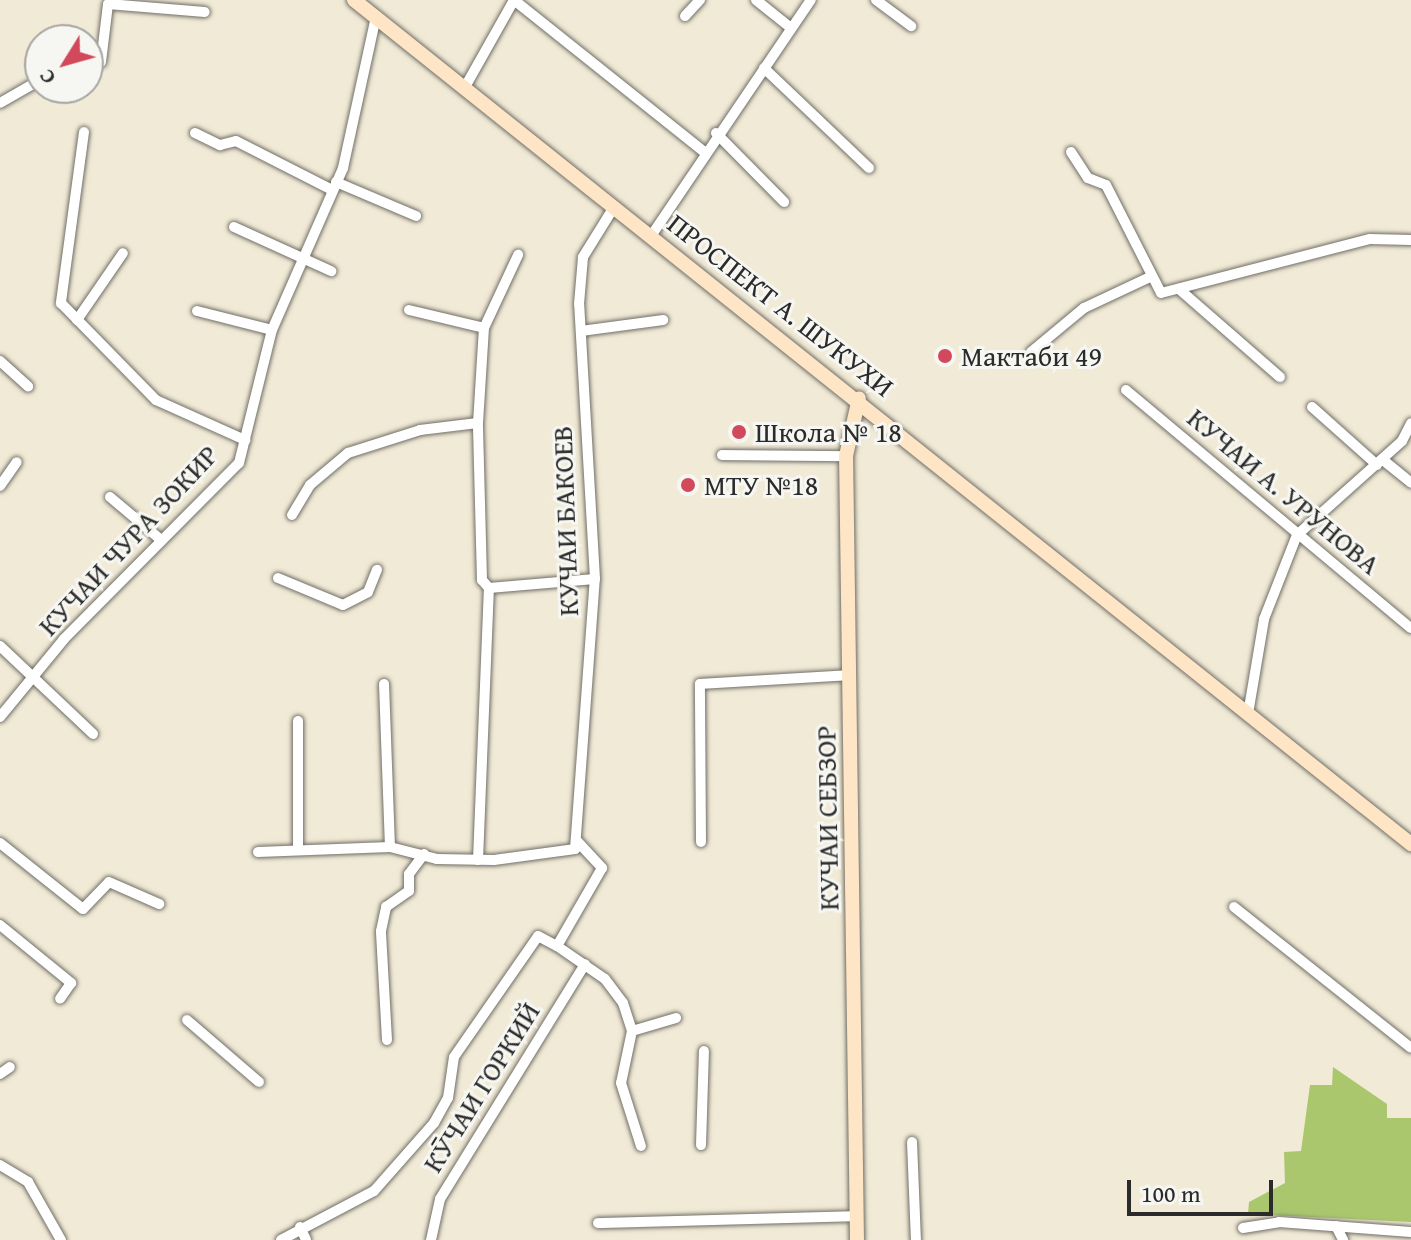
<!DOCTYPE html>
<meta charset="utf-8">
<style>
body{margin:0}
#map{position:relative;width:1411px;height:1240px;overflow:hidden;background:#f1ead6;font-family:"Gentium Book Plus",serif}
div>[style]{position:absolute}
.green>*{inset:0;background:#aac76e}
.roads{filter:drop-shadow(0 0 2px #706e67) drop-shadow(0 0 2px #706e67)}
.minor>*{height:10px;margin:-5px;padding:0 5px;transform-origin:5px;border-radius:5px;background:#fff}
.secondary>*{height:14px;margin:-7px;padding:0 7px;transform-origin:7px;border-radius:7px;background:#fde5c5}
.dots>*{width:22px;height:22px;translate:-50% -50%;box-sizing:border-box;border:4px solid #f6f6f2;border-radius:50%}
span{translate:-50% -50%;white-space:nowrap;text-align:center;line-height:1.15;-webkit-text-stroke:6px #f6f6f2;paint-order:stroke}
.street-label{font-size:28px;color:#2b2b2b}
.poi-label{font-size:28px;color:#2b2b2b}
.left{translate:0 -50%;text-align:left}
.north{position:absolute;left:24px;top:24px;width:80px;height:80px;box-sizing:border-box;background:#f6f6f2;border:2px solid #a5a5a2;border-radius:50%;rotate:233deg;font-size:22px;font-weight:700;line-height:32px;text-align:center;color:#2b2b2b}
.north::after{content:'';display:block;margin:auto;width:28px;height:36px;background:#d1495b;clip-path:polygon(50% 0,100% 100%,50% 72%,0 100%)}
.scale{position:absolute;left:1127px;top:1180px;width:146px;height:36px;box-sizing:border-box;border:4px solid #2b2b2b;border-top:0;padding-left:10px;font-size:24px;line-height:28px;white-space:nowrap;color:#2b2b2b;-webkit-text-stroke:6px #f6f6f2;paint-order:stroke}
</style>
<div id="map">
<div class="green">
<i style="clip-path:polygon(1333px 1067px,1387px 1104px,1387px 1118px,1411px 1118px,1411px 1222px,1248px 1214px,1249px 1202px,1285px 1183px,1284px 1152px,1301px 1151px,1310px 1085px,1332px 1085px)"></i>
</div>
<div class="roads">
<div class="minor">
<i style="left:756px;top:0;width:45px;rotate:38.7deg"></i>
<i style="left:876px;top:0;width:44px;rotate:36.6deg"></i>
<i style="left:685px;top:16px;width:22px;rotate:-47deg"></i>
<i style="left:101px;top:62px;width:58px;rotate:-83.1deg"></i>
<i style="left:108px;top:4px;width:97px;rotate:4.7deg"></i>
<i style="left:764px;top:68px;width:145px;rotate:43.6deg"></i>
<i style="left:465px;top:87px;width:100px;rotate:-60.6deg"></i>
<i style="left:514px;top:0;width:242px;rotate:38.6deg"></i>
<i style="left:0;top:103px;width:46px;rotate:-29.9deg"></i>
<i style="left:84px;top:132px;width:173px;rotate:97.7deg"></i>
<i style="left:61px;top:303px;width:136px;rotate:45.6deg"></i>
<i style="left:156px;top:400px;width:98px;rotate:24.2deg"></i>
<i style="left:195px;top:133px;width:28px;rotate:26deg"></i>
<i style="left:220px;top:145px;width:16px;rotate:-14deg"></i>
<i style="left:236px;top:141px;width:108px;rotate:27deg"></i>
<i style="left:716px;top:133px;width:97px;rotate:45.4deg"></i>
<i style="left:1071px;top:152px;width:31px;rotate:57deg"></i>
<i style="left:1088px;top:178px;width:19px;rotate:21deg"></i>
<i style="left:1106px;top:185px;width:121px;rotate:63deg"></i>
<i style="left:1161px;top:293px;width:216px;rotate:-14.5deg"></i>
<i style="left:1370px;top:239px;width:41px;rotate:1.4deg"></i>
<i style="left:336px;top:182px;width:87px;rotate:23deg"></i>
<i style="left:234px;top:227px;width:107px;rotate:24.4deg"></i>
<i style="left:651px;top:236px;width:285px;rotate:-55.9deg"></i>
<i style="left:1179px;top:289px;width:134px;rotate:41.1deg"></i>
<i style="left:409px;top:310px;width:77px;rotate:13.5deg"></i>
<i style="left:197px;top:311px;width:77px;rotate:14.2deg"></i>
<i style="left:77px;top:320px;width:81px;rotate:-55.5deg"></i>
<i style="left:581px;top:331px;width:83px;rotate:-7.6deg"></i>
<i style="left:1031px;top:352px;width:69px;rotate:-39.7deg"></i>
<i style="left:1084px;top:308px;width:73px;rotate:-25.2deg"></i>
<i style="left:0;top:361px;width:38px;rotate:42deg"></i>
<i style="left:1126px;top:390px;width:371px;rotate:39.9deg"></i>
<i style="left:1312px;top:407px;width:87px;rotate:41.7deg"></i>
<i style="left:722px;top:455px;width:124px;rotate:0.5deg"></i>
<i style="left:1383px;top:460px;width:36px;rotate:39deg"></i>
<i style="left:0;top:486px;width:29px;rotate:-55deg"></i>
<i style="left:110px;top:497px;width:67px;rotate:40.1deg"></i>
<i style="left:292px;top:515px;width:35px;rotate:-59deg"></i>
<i style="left:310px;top:485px;width:50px;rotate:-40.1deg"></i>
<i style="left:348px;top:453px;width:76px;rotate:-17.7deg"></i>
<i style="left:420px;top:430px;width:58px;rotate:-6.9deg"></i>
<i style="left:278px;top:578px;width:70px;rotate:22.6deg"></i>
<i style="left:343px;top:605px;width:28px;rotate:-27deg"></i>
<i style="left:368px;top:592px;width:24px;rotate:-68deg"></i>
<i style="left:489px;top:588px;width:106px;rotate:-4.9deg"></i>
<i style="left:0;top:646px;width:128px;rotate:43.4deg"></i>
<i style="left:384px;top:684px;width:163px;rotate:87.9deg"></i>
<i style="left:1248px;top:714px;width:96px;rotate:-80.4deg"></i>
<i style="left:1264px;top:619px;width:90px;rotate:-68.6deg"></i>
<i style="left:1297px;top:535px;width:141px;rotate:-41.8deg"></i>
<i style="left:1402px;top:441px;width:20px;rotate:-63deg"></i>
<i style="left:0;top:717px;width:101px;rotate:-50.6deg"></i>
<i style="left:64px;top:639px;width:248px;rotate:-45.2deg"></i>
<i style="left:239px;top:463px;width:137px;rotate:-76.1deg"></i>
<i style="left:272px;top:330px;width:177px;rotate:-66.3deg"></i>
<i style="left:343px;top:168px;width:155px;rotate:-77.7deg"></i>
<i style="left:577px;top:841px;width:37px;rotate:47deg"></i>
<i style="left:602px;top:868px;width:90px;rotate:120deg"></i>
<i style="left:557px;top:946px;width:58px;rotate:34.5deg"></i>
<i style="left:605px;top:979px;width:30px;rotate:53deg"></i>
<i style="left:623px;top:1003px;width:29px;rotate:72deg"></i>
<i style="left:632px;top:1031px;width:53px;rotate:101.9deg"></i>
<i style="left:621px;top:1083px;width:66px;rotate:72.4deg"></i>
<i style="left:701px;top:842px;width:158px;rotate:-90.4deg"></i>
<i style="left:700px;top:684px;width:151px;rotate:-3.4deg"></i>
<i style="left:0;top:843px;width:106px;rotate:38.5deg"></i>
<i style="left:83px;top:909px;width:37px;rotate:-46deg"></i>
<i style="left:109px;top:882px;width:55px;rotate:23.7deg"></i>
<i style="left:298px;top:848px;width:127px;rotate:-90deg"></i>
<i style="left:258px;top:852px;width:132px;rotate:-2.2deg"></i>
<i style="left:390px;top:847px;width:49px;rotate:14.3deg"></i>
<i style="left:437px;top:859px;width:57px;rotate:1deg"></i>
<i style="left:494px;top:860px;width:82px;rotate:-7.7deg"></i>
<i style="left:575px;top:849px;width:271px;rotate:-85.8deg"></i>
<i style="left:595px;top:579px;width:275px;rotate:-93.3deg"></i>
<i style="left:579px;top:304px;width:47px;rotate:-85.1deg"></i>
<i style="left:583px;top:257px;width:59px;rotate:-58.2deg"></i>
<i style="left:478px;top:860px;width:272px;rotate:-87.7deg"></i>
<i style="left:489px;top:588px;width:11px;rotate:-131deg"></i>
<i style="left:482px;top:580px;width:157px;rotate:-91.5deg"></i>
<i style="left:478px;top:423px;width:95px;rotate:-86.4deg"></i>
<i style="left:484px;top:328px;width:81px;rotate:-65deg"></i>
<i style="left:1234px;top:907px;width:226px;rotate:38.5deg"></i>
<i style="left:0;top:925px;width:92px;rotate:39.2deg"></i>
<i style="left:71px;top:983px;width:19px;rotate:125deg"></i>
<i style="left:187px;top:1020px;width:95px;rotate:40.7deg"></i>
<i style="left:632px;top:1031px;width:46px;rotate:-16.5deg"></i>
<i style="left:387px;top:1040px;width:109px;rotate:-93.2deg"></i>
<i style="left:381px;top:931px;width:25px;rotate:-78deg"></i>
<i style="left:386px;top:907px;width:28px;rotate:-35deg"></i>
<i style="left:409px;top:891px;width:17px;rotate:-90deg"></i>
<i style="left:409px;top:874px;width:25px;rotate:-53deg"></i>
<i style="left:0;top:1074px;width:12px;rotate:-35deg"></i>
<i style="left:912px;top:1142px;width:98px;rotate:87.7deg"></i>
<i style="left:701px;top:1145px;width:94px;rotate:-88.2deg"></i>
<i style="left:0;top:1165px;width:33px;rotate:31deg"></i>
<i style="left:28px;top:1182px;width:67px;rotate:60.4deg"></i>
<i style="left:598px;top:1223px;width:259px;rotate:-1.5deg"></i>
<i style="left:1336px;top:1226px;width:16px;rotate:63deg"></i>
<i style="left:300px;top:1227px;width:14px;rotate:65deg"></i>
<i style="left:1243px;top:1228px;width:36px;rotate:-9deg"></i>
<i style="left:1279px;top:1222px;width:132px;rotate:4.3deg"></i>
<i style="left:281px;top:1240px;width:105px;rotate:-27.8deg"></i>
<i style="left:374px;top:1191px;width:91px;rotate:-48.6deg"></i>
<i style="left:434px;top:1123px;width:29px;rotate:-61deg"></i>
<i style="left:448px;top:1098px;width:41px;rotate:-81.7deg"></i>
<i style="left:454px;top:1057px;width:147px;rotate:-55.2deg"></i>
<i style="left:538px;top:936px;width:21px;rotate:28deg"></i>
<i style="left:431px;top:1240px;width:42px;rotate:-77.6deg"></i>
<i style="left:440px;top:1199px;width:276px;rotate:-58.3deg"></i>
</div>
<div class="secondary">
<i style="left:354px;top:0;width:1353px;rotate:38.61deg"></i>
<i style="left:857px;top:1240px;width:784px;rotate:-90.8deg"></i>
<i style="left:846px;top:456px;width:59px;rotate:-77.4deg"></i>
</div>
</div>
<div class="dots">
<i style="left:945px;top:356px;background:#d1495b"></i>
<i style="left:739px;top:432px;background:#d1495b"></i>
<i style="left:688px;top:485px;background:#d1495b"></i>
</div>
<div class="street-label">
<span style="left:781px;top:305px;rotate:38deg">ПРОСПЕКТ А. ШУКУХИ</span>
<span style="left:1284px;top:491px;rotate:40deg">КУЧАИ А. УРУНОВА</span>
<span style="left:565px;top:521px;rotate:-92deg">КУЧАИ БАКОЕВ</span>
<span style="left:128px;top:540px;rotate:-47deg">КУЧАИ ЧУРА ЗОКИР</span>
<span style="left:827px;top:818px;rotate:-91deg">КУЧАИ СЕБЗОР</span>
<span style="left:481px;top:1087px;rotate:-58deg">КӮЧАИ ГОРКИЙ</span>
</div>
<div class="poi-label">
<span class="left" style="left:961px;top:356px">Мактаби 49</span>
<span class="left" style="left:755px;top:432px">Школа № 18</span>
<span class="left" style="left:704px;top:485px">МТУ №18</span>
</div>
<div class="north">С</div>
<div class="scale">100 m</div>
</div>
